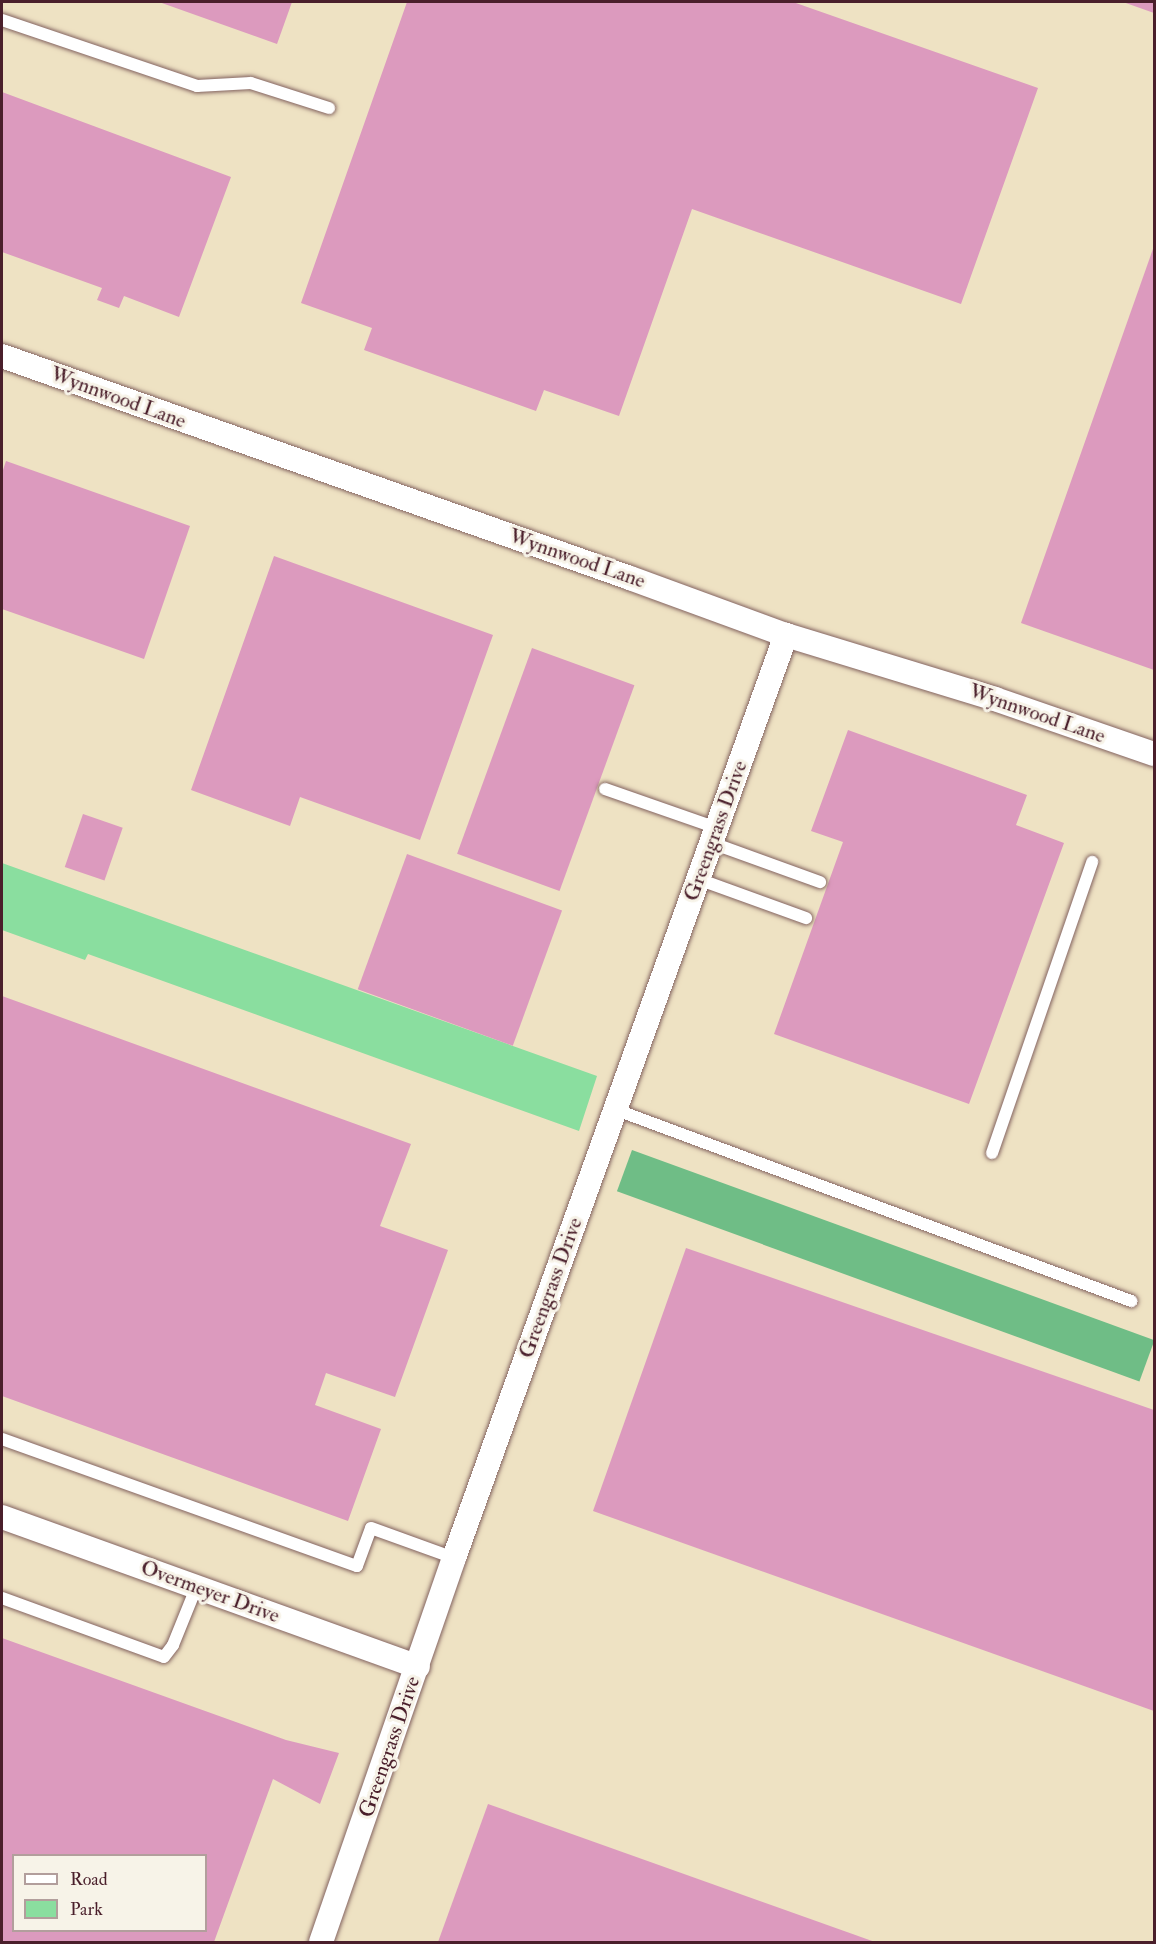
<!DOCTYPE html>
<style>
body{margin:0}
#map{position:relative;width:1156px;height:1944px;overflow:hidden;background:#eee2c3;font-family:"IM FELL Double Pica",serif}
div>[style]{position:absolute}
.green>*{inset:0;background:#8ade9f}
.forest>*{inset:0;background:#6fbd86;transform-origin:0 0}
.building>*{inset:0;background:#dc9abe;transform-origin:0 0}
.roads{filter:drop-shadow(0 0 2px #836360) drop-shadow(0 0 2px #836360)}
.service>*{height:12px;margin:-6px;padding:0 6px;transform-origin:6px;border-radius:6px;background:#fff}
.minor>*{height:24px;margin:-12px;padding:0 12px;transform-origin:12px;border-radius:12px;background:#fff}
span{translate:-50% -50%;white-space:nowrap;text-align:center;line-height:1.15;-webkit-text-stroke:6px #f7f3e8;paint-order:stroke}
.street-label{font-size:21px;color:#4a1f2b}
.frame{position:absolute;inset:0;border:3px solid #4a1f2b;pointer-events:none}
.legend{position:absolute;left:12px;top:1854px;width:195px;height:78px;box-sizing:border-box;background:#f7f3e8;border:2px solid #b29e9c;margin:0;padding:8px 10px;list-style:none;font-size:18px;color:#4a1f2b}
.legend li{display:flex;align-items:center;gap:12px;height:30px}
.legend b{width:30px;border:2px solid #b29e9c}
</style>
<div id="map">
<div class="green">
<i style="clip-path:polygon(2px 863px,597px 1076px,579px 1131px,88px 954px,85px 960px,2px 930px)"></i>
</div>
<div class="forest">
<i style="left:632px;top:1150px;width:556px;height:44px;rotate:20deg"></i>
</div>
<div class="building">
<i style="clip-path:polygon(159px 2px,292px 2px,277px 44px)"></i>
<i style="clip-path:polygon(407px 2px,793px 2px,1038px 88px,961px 304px,692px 209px,619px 416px,544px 390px,536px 411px,364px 350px,372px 328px,301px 303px)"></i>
<i style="clip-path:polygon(1123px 2px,1154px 2px,1154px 13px)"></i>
<i style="clip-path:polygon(2px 92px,231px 177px,179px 317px,124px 296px,119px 308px,97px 300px,102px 288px,2px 252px)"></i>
<i style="clip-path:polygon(1154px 246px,1154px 670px,1021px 623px)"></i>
<i style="clip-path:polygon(6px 461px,190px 526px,144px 659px,2px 609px,2px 473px)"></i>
<i style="clip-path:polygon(274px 556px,493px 635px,420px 840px,300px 797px,290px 826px,191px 790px)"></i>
<i style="left:532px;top:648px;width:109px;height:219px;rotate:20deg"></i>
<i style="clip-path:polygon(848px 730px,1027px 795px,1016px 825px,1064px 843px,969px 1104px,774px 1034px,843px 842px,811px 831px)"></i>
<i style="left:83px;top:814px;width:42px;height:56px;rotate:19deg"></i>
<i style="left:407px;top:854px;width:165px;height:144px;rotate:20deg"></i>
<i style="clip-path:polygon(2px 996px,411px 1144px,380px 1226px,448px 1250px,395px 1397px,326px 1373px,315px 1405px,381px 1429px,348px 1521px,2px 1396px)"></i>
<i style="clip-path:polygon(686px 1248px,1154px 1410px,1154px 1711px,593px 1511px)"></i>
<i style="clip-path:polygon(evenodd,2px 1638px,286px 1740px,339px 1753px,320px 1804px,273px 1779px,214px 1942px,2px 1942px,2px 1638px,14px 1856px,206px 1856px,206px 1930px,14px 1930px,14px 1856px)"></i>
<i style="clip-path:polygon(488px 1804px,875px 1942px,438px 1942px)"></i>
</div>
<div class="roads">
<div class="service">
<i style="left:2px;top:20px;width:206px;rotate:18.7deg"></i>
<i style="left:197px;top:86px;width:54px;rotate:-3.2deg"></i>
<i style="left:251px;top:83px;width:82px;rotate:17.8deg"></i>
<i style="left:605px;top:789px;width:119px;rotate:19.2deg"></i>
<i style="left:712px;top:843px;width:115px;rotate:19.9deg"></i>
<i style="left:698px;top:879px;width:115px;rotate:19.9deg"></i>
<i style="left:614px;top:1109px;width:552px;rotate:20.37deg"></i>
<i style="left:992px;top:1153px;width:308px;rotate:-71deg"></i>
<i style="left:2px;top:1439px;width:377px;rotate:19.7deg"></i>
<i style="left:357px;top:1566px;width:40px;rotate:-69.8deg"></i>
<i style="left:371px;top:1528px;width:88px;rotate:19.9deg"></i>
<i style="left:2px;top:1598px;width:172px;rotate:20deg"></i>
<i style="left:164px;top:1657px;width:15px;rotate:-53deg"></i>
<i style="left:173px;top:1645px;width:61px;rotate:-68deg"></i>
</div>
<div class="minor">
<i style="left:2px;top:356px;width:666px;rotate:19.47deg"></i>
<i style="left:630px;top:578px;width:166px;rotate:20.1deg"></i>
<i style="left:786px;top:635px;width:219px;rotate:17deg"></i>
<i style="left:995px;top:699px;width:168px;rotate:19.1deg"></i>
<i style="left:2px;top:1517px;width:442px;rotate:19.8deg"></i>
<i style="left:321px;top:1942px;width:406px;rotate:-70.9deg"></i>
<i style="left:454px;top:1558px;width:981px;rotate:-70.22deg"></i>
</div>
</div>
<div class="street-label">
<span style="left:118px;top:398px;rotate:20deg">Wynnwood Lane</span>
<span style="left:577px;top:559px;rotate:19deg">Wynnwood Lane</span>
<span style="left:1037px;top:714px;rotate:19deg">Wynnwood Lane</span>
<span style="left:716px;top:831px;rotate:-70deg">Greengrass Drive</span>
<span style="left:551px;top:1288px;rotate:-70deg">Greengrass Drive</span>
<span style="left:210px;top:1592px;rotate:20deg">Overmeyer Drive</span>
<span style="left:390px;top:1747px;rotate:-71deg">Greengrass Drive</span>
</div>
<div class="frame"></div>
<ul class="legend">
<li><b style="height:8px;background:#fff"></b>Road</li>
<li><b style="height:16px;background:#8ade9f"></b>Park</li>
</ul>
</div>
